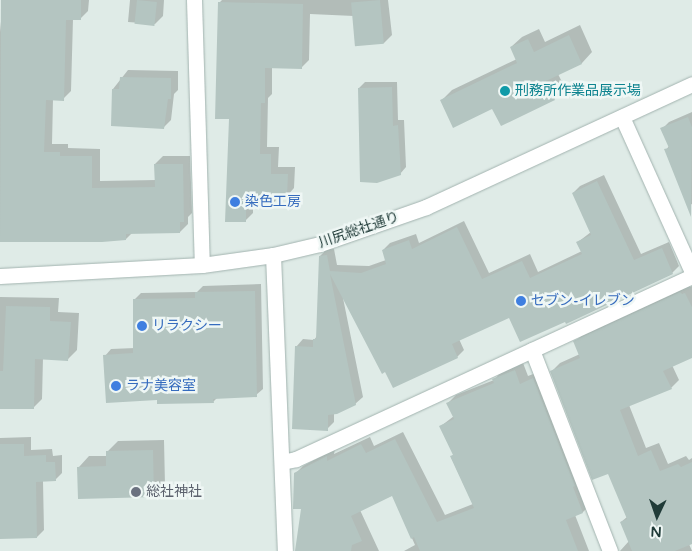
<!DOCTYPE html>
<meta charset="utf-8">
<style>
body{margin:0}
#map{position:relative;width:692px;height:551px;overflow:hidden;background:#dfebe7;font-family:"Varela Round","Noto Sans JP",sans-serif}
div>[style]{position:absolute}
.shadow>*{inset:0;background:#0003}
.building>*{inset:0;background:#b4c5c1;transform-origin:0 0}
.roads{filter:drop-shadow(0 0 1px #a2b3af) drop-shadow(0 0 1px #a2b3af)}
.minor>*{height:15px;margin:-7.5px;padding:0 7.5px;transform-origin:7.5px;border-radius:7.5px;background:#fff}
.tertiary>*{height:15px;margin:-7.5px;padding:0 7.5px;transform-origin:7.5px;border-radius:7.5px;background:#fff}
.dots>*{width:14px;height:14px;translate:-50% -50%;box-sizing:border-box;border:2px solid #eff7f5;border-radius:50%}
span{translate:-50% -50%;white-space:nowrap;text-align:center;line-height:1.15;-webkit-text-stroke:5px #eff7f5;paint-order:stroke}
.culture-label{font-size:14px;color:#0d838f}
.left{translate:0 -50%;text-align:left}
.shop-label{font-size:14px;color:#366cbe}
.street-label{font-size:14px;color:#203b38}
.worship-label{font-size:14px;color:#5b616d}
.north{position:absolute;left:632px;top:491px;width:50px;height:50px;-webkit-text-stroke:4px #eff7f5;paint-order:stroke;rotate:183deg;font-size:14px;font-weight:700;line-height:20px;text-align:center;color:#203b38}
.north::after{content:'';display:block;margin:auto;width:18px;height:22px;background:#203b38;clip-path:polygon(50% 0,100% 100%,50% 72%,0 100%)}
</style>
<div id="map">
<div class="shadow">
<i style="clip-path:polygon(3px 0,89px 0,88px 11px,80px 19px,73px 19px,71px 91px,63px 99px,53px 99px,52px 144px,68px 144px,68px 148px,100px 149px,100px 181px,156px 180px,155px 164px,163px 156px,190px 156px,192px 213px,188px 217px,188px 224px,180px 232px,132px 233px,126px 239px,101px 241px,0 241px,0 32px)"></i>
<i style="clip-path:polygon(130px 0,164px 0,163px 16px,155px 24px,128px 22px)"></i>
<i style="clip-path:polygon(222px 0,388px 0,392px 35px,384px 43px,357px 45px,354px 16px,310px 14px,309px 60px,301px 68px,272px 67px,272px 94px,268px 98px,267px 147px,279px 147px,278px 167px,295px 167px,294px 188px,287px 196px,280px 196px,273px 203px,253px 203px,253px 213px,245px 221px,226px 221px,231px 118px,219px 3px)"></i>
<i style="clip-path:polygon(580px 25px,592px 52px,582px 63px,558px 74px,565px 88px,554px 99px,493px 107px,441px 101px,452px 90px,517px 59px,511px 47px,522px 37px,539px 29px,545px 42px)"></i>
<i style="clip-path:polygon(128px 70px,178px 71px,178px 90px,174px 94px,171px 120px,163px 128px,113px 89px)"></i>
<i style="clip-path:polygon(365px 82px,397px 82px,398px 120px,404px 120px,406px 167px,400px 174px,359px 88px)"></i>
<i style="clip-path:polygon(692px 112px,692px 204px,689px 205px,666px 150px,669px 146px,662px 129px,669px 122px)"></i>
<i style="clip-path:polygon(604px 175px,641px 254px,669px 242px,679px 266px,672px 273px,565px 320px,509px 316px,459px 339px,464px 350px,457px 357px,343px 298px,363px 397px,355px 404px,334px 413px,334px 422px,327px 429px,296px 347px,303px 339px,314px 340px,317px 336px,320px 256px,327px 249px,334px 249px,337px 265px,369px 266px,386px 260px,383px 250px,390px 243px,416px 234px,419px 243px,464px 221px,489px 273px,530px 254px,538px 272px,582px 251px,578px 242px,591px 232px,573px 193px,580px 186px)"></i>
<i style="clip-path:polygon(261px 284px,263px 389px,256px 395px,217px 398px,213px 402px,159px 399px,105px 356px,111px 349px,135px 348px,134px 300px,141px 293px,197px 292px,203px 286px)"></i>
<i style="clip-path:polygon(689px 284px,690px 287px,692px 286px,692px 357px,672px 365px,679px 380px,671px 388px,629px 405px,646px 448px,659px 443px,668px 464px,686px 456px,689px 460px,692px 458px,692px 543px,689px 544px,692px 551px,620px 551px,629px 541px,621px 522px,627px 517px,608px 472px,552px 371px,560px 363px,580px 354px,575px 342px,583px 334px)"></i>
<i style="clip-path:polygon(0 297px,59px 298px,58px 312px,79px 313px,77px 350px,68px 359px,43px 358px,42px 399px,33px 408px,0 407px)"></i>
<i style="clip-path:polygon(523px 363px,528px 376px,541px 371px,591px 504px,583px 512px,575px 515px,589px 551px,404px 551px,415px 545px,393px 495px,360px 510px,379px 551px,297px 551px,302px 508px,295px 474px,303px 466px,335px 449px,334px 454px,370px 437px,374px 446px,403px 432px,445px 515px,473px 504px,451px 457px,454px 454px,441px 426px,454px 416px,448px 403px,456px 395px,494px 380px,502px 371px)"></i>
<i style="clip-path:polygon(31px 437px,31px 450px,52px 449px,53px 456px,62px 455px,62px 473px,55px 480px,43px 481px,44px 530px,37px 537px,0 538px,0 438px)"></i>
<i style="clip-path:polygon(164px 440px,165px 485px,154px 496px,79px 467px,89px 456px,107px 456px,107px 452px,118px 441px)"></i>
</div>
<div class="building">
<i style="clip-path:polygon(1px 0,81px 0,81px 20px,66px 20px,64px 101px,46px 100px,44px 152px,60px 152px,60px 156px,92px 156px,92px 188px,155px 187px,154px 164px,183px 164px,184px 222px,180px 222px,180px 233px,126px 234px,126px 240px,102px 242px,0 242px)"></i>
<i style="left:137px;top:0;width:20px;height:24px;rotate:6deg"></i>
<i style="left:380px;top:0;width:44px;height:29px;rotate:85deg"></i>
<i style="clip-path:polygon(218px 2px,303px 4px,302px 69px,265px 68px,265px 103px,261px 103px,260px 154px,271px 154px,271px 174px,288px 174px,287px 197px,273px 197px,273px 204px,246px 204px,246px 222px,225px 222px,229px 119px,215px 119px)"></i>
<i style="clip-path:polygon(569px 35px,582px 64px,546px 81px,555px 100px,501px 126px,492px 109px,453px 128px,440px 100px,517px 63px,510px 47px,528px 39px,534px 52px)"></i>
<i style="clip-path:polygon(120px 77px,171px 78px,171px 99px,168px 99px,164px 129px,111px 126px,112px 89px,119px 89px)"></i>
<i style="clip-path:polygon(392px 87px,393px 126px,398px 125px,401px 175px,377px 183px,360px 182px,358px 88px)"></i>
<i style="clip-path:polygon(688px 117px,692px 127px,691px 217px,664px 149px,669px 148px,660px 128px)"></i>
<i style="clip-path:polygon(597px 181px,634px 260px,662px 248px,673px 274px,566px 324px,565px 322px,520px 342px,509px 318px,452px 344px,458px 358px,393px 388px,385px 372px,382px 374px,330px 274px,356px 405px,337px 414px,328px 415px,328px 431px,292px 429px,295px 346px,313px 347px,313px 339px,316px 339px,319px 256px,327px 255px,330px 271px,361px 273px,386px 264px,382px 250px,409px 240px,412px 249px,457px 227px,482px 279px,522px 261px,530px 278px,582px 254px,576px 242px,591px 235px,572px 193px)"></i>
<i style="clip-path:polygon(255px 291px,257px 397px,213px 399px,214px 403px,157px 404px,157px 400px,106px 403px,103px 355px,133px 353px,133px 299px,195px 298px,195px 292px)"></i>
<i style="clip-path:polygon(680px 292px,682px 294px,685px 293px,692px 307px,692px 358px,663px 371px,672px 389px,620px 410px,638px 456px,651px 450px,660px 471px,678px 464px,681px 467px,692px 462px,692px 544px,675px 551px,632px 551px,620px 522px,627px 519px,608px 474px,592px 480px,550px 371px,580px 358px,573px 341px)"></i>
<i style="clip-path:polygon(6px 306px,50px 307px,50px 321px,71px 322px,68px 361px,35px 359px,34px 409px,0 409px,0 371px,3px 371px)"></i>
<i style="clip-path:polygon(515px 370px,520px 384px,533px 378px,575px 486px,573px 487px,583px 513px,566px 520px,578px 551px,420px 551px,414px 537px,411px 539px,392px 496px,351px 516px,362px 541px,352px 545px,351px 551px,295px 551px,301px 509px,293px 509px,294px 473px,327px 456px,327px 461px,361px 444px,366px 453px,395px 439px,437px 522px,474px 508px,450px 456px,453px 455px,439px 426px,454px 419px,446px 403px,494px 383px,492px 379px)"></i>
<i style="clip-path:polygon(0 444px,24px 444px,24px 456px,46px 455px,46px 462px,55px 462px,56px 481px,36px 482px,37px 538px,0 539px)"></i>
<i style="clip-path:polygon(153px 450px,154px 497px,78px 499px,77px 467px,106px 466px,106px 451px)"></i>
</div>
<div class="roads">
<div class="minor">
<i style="left:194px;top:0;width:265px;rotate:88.3deg"></i>
<i style="left:622px;top:117px;width:170px;rotate:65.7deg"></i>
<i style="left:273px;top:255px;width:296px;rotate:87.7deg"></i>
<i style="left:532px;top:350px;width:216px;rotate:68.8deg"></i>
<i style="left:282px;top:462px;width:14px;rotate:-12deg"></i>
<i style="left:296px;top:459px;width:436px;rotate:-24.8deg"></i>
</div>
<div class="tertiary">
<i style="left:0;top:276px;width:202px;rotate:-3.1deg"></i>
<i style="left:202px;top:265px;width:72px;rotate:-8deg"></i>
<i style="left:273px;top:255px;width:48px;rotate:-13.2deg"></i>
<i style="left:320px;top:244px;width:112px;rotate:-19.2deg"></i>
<i style="left:426px;top:207px;width:293px;rotate:-24.8deg"></i>
</div>
</div>
<div class="dots">
<i style="left:505px;top:91px;background:#0f9aa8"></i>
<i style="left:235px;top:202px;background:#3f7fe0"></i>
<i style="left:521px;top:301px;background:#3f7fe0"></i>
<i style="left:142px;top:326px;background:#3f7fe0"></i>
<i style="left:116px;top:386px;background:#3f7fe0"></i>
<i style="left:136px;top:492px;background:#6b7280"></i>
</div>
<div class="culture-label">
<span class="left" style="left:515px;top:91px">刑務所作業品展示場</span>
</div>
<div class="shop-label">
<span class="left" style="left:245px;top:202px">染色工房</span>
<span class="left" style="left:531px;top:301px">セブン-イレブン</span>
<span class="left" style="left:152px;top:326px">リラクシー</span>
<span class="left" style="left:126px;top:386px">ラナ美容室</span>
</div>
<div class="street-label">
<span style="left:359px;top:230px;rotate:-19deg">川尻総社通り</span>
</div>
<div class="worship-label">
<span class="left" style="left:146px;top:492px">総社神社</span>
</div>
<div class="north">N</div>
</div>
